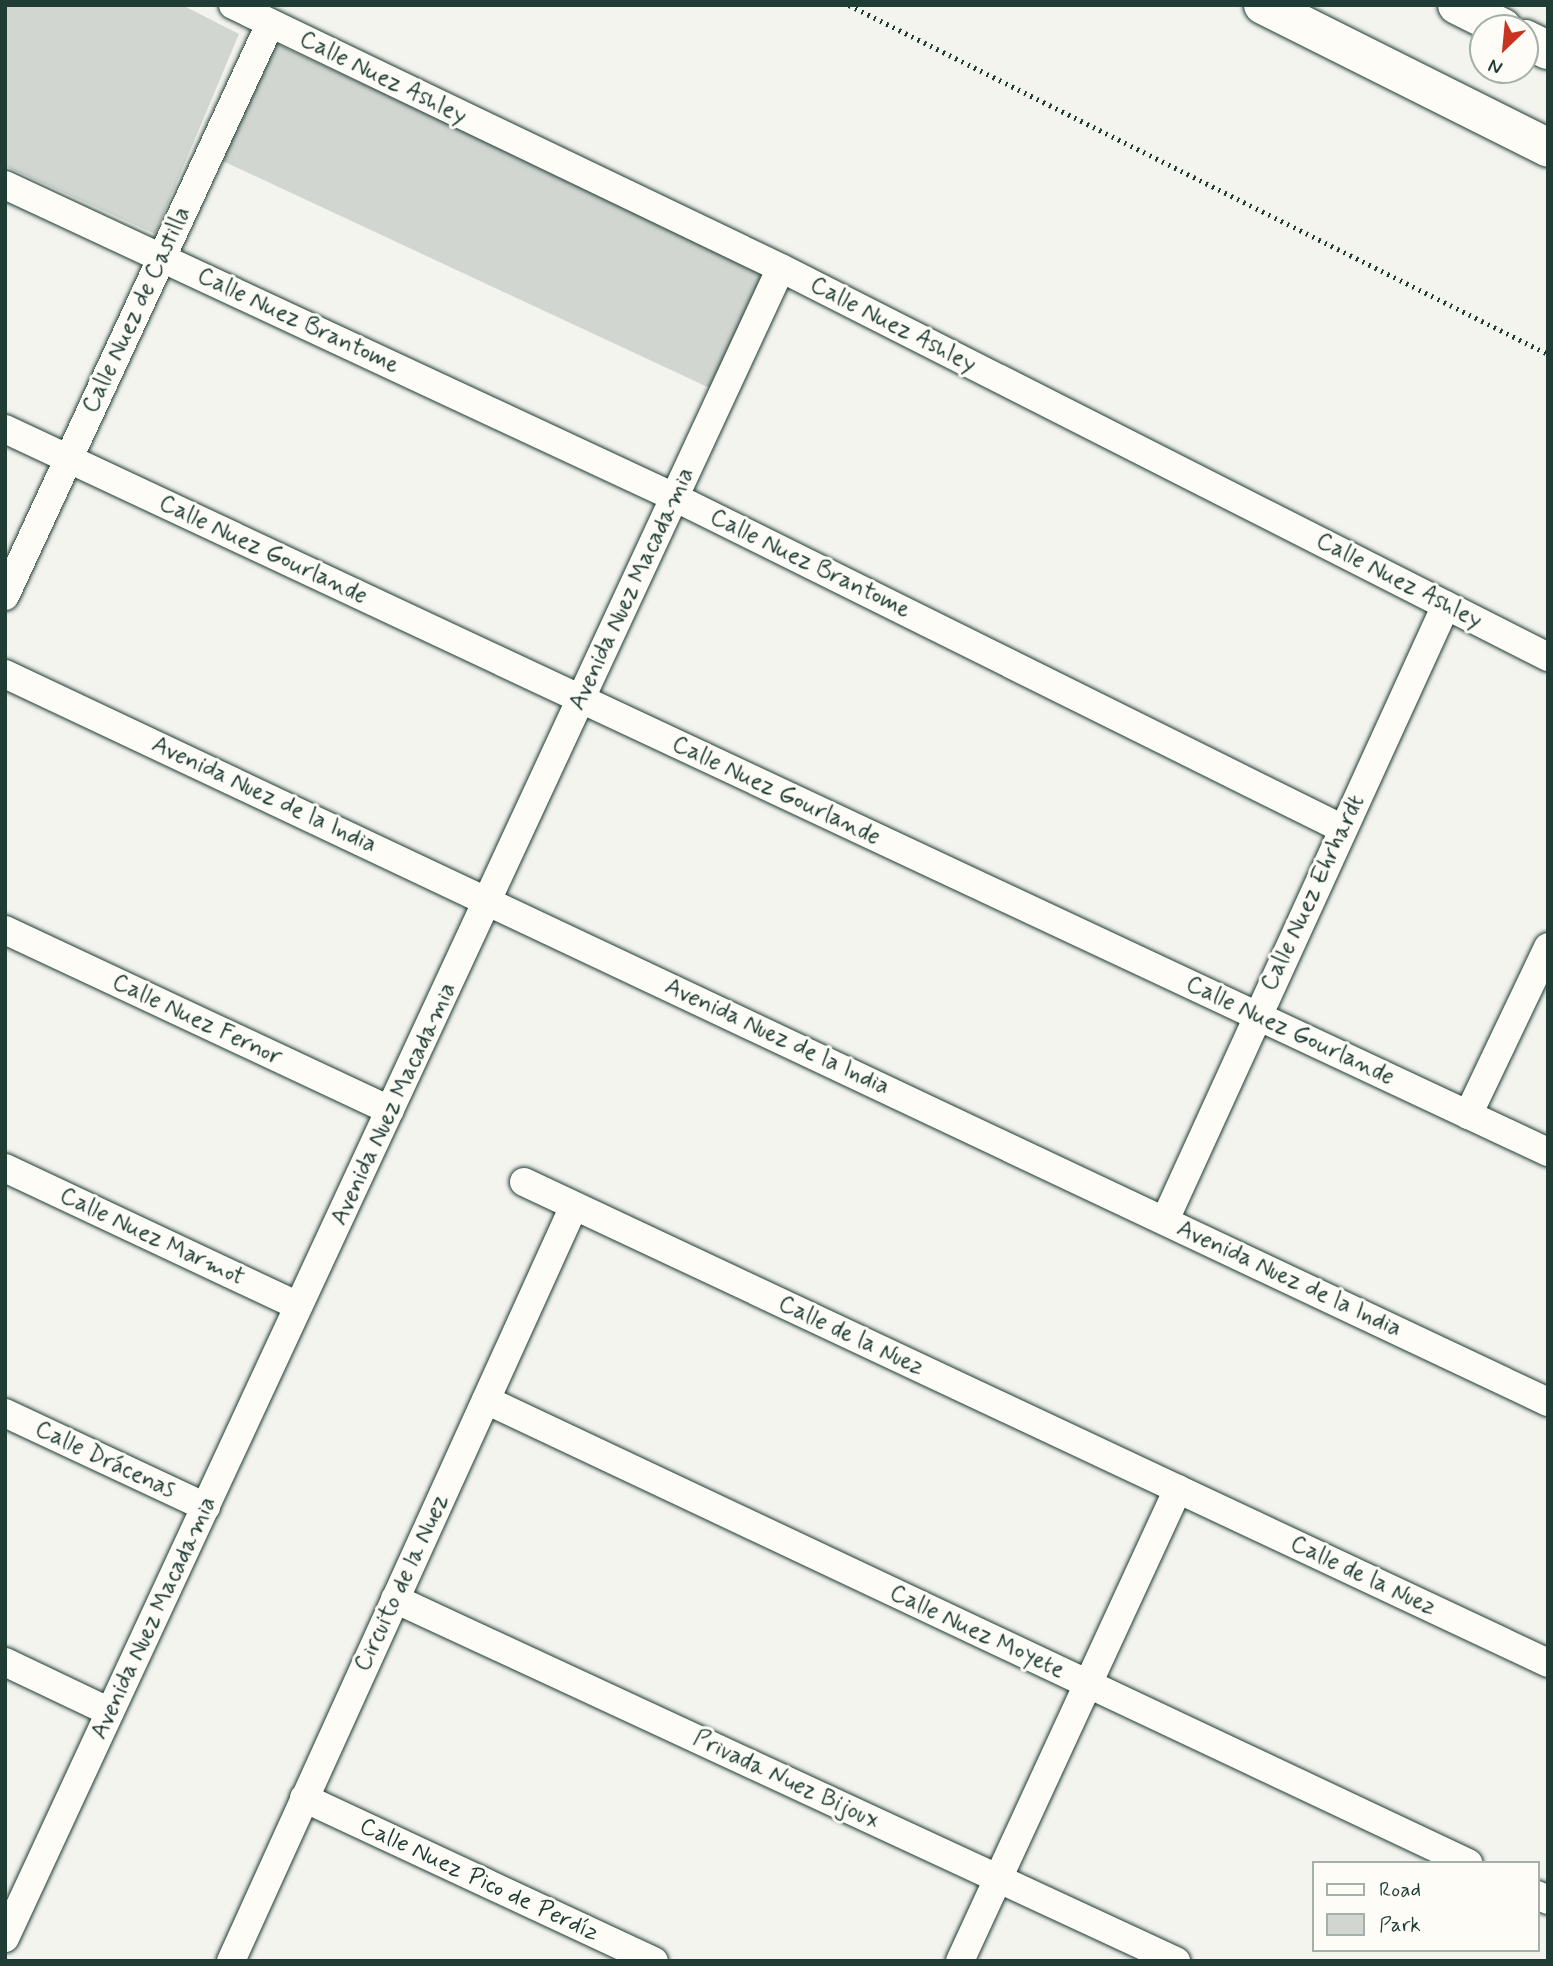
<!DOCTYPE html>
<meta charset="utf-8">
<style>
body{margin:0}
#map{position:relative;width:1553px;height:1966px;overflow:hidden;background:#f4f4ef;font-family:Mynerve,sans-serif}
div>[style]{position:absolute}
.green>*{inset:0;background:#d1d6d1;transform-origin:0 0}
.path>*{height:4.5px;margin-top:-2.25px;transform-origin:0;background:repeating-linear-gradient(90deg,#1f3d34 0 2px,transparent 0 7px)}
.roads{filter:drop-shadow(0 0 2px #1f3d34) drop-shadow(0 0 2px #1f3d34)}
.minor>*{height:28px;margin:-14px;padding:0 14px;transform-origin:14px;border-radius:14px;background:#fdfcf7}
.trunk>*{height:38px;margin:-19px;padding:0 19px;transform-origin:19px;border-radius:19px;background:#fdfcf7}
span{translate:-50% -50%;white-space:nowrap;text-align:center;line-height:1.15;-webkit-text-stroke:6px #fdfcf7;paint-order:stroke}
.street-label{font-size:24px;color:#1f3d34}
.frame{position:absolute;inset:0;border:7px solid #1f3d34;pointer-events:none}
.legend{position:absolute;left:1312px;top:1861px;width:228px;height:91px;box-sizing:border-box;background:#fdfcf7;border:2px solid #a4b0a9;margin:0;padding:9px 12px;list-style:none;font-size:21px;color:#1f3d34}
.legend li{display:flex;align-items:center;gap:14px;height:35px}
.legend b{width:35px;border:2px solid #a4b0a9}
.north{position:absolute;left:1469px;top:14px;width:70px;height:70px;box-sizing:border-box;background:#fdfcf7;border:2px solid #a4b0a9;border-radius:50%;rotate:206deg;font-size:19px;font-weight:700;line-height:28px;text-align:center;color:#1f3d34}
.north::after{content:'';display:block;margin:auto;width:24px;height:32px;background:#c8321e;clip-path:polygon(50% 0,100% 100%,50% 72%,0 100%)}
</style>
<div id="map">
<div class="green">
<i style="clip-path:polygon(5px 5px,182px 5px,239px 34px,155px 234px,5px 166px)"></i>
<i style="left:275px;top:43px;width:544px;height:129px;rotate:25deg"></i>
</div>
<div class="path">
<i style="left:849px;top:5px;width:781px;rotate:26.53deg"></i>
</div>
<div class="roads">
<div class="minor">
<i style="left:233px;top:5px;width:608px;rotate:25.64deg"></i>
<i style="left:781px;top:268px;width:860px;rotate:26.89deg"></i>
<i style="left:5px;top:185px;width:738px;rotate:25deg"></i>
<i style="left:674px;top:497px;width:747px;rotate:26.39deg"></i>
<i style="left:5px;top:429px;width:1704px;rotate:25.11deg"></i>
<i style="left:5px;top:596px;width:630px;rotate:-65.14deg"></i>
<i style="left:5px;top:674px;width:1706px;rotate:25.26deg"></i>
<i style="left:5px;top:930px;width:425px;rotate:25.1deg"></i>
<i style="left:1468px;top:1115px;width:186px;rotate:-64.5deg"></i>
<i style="left:5px;top:1168px;width:324px;rotate:25.2deg"></i>
<i style="left:524px;top:1182px;width:1131px;rotate:25.16deg"></i>
<i style="left:1165px;top:1220px;width:676px;rotate:-65.44deg"></i>
<i style="left:486px;top:1400px;width:1086px;rotate:25.24deg"></i>
<i style="left:5px;top:1413px;width:222px;rotate:25.1deg"></i>
<i style="left:395px;top:1599px;width:861px;rotate:24.87deg"></i>
<i style="left:5px;top:1662px;width:116px;rotate:25.5deg"></i>
<i style="left:304px;top:1798px;width:386px;rotate:25deg"></i>
<i style="left:1537px;top:1895px;width:12px;rotate:24deg"></i>
<i style="left:5px;top:1938px;width:1841px;rotate:-65.08deg"></i>
<i style="left:231px;top:1961px;width:829px;rotate:-65.57deg"></i>
<i style="left:960px;top:1961px;width:520px;rotate:-65.21deg"></i>
</div>
<div class="trunk">
<i style="left:1263px;top:5px;width:319px;rotate:26.6deg"></i>
<i style="left:1457px;top:5px;width:51px;rotate:26.6deg"></i>
<i style="left:1525px;top:39px;width:25px;rotate:26deg"></i>
</div>
</div>
<div class="street-label">
<span style="left:383px;top:78px;rotate:26deg">Calle Nuez Ashley</span>
<span style="left:137px;top:310px;rotate:-65deg">Calle Nuez de Castilla</span>
<span style="left:298px;top:321px;rotate:25deg">Calle Nuez Brantome</span>
<span style="left:893px;top:325px;rotate:27deg">Calle Nuez Ashley</span>
<span style="left:263px;top:550px;rotate:25deg">Calle Nuez Gourlande</span>
<span style="left:810px;top:564px;rotate:26deg">Calle Nuez Brantome</span>
<span style="left:1399px;top:581px;rotate:27deg">Calle Nuez Ashley</span>
<span style="left:632px;top:589px;rotate:-65deg">Avenida Nuez Macadamia</span>
<span style="left:776px;top:791px;rotate:25deg">Calle Nuez Gourlande</span>
<span style="left:264px;top:795px;rotate:25deg">Avenida Nuez de la India</span>
<span style="left:1313px;top:893px;rotate:-65deg">Calle Nuez Ehrhardt</span>
<span style="left:197px;top:1020px;rotate:25deg">Calle Nuez Fernor</span>
<span style="left:1290px;top:1031px;rotate:25deg">Calle Nuez Gourlande</span>
<span style="left:777px;top:1037px;rotate:25deg">Avenida Nuez de la India</span>
<span style="left:394px;top:1104px;rotate:-65deg">Avenida Nuez Macadamia</span>
<span style="left:152px;top:1237px;rotate:25deg">Calle Nuez Marmot</span>
<span style="left:1289px;top:1279px;rotate:25deg">Avenida Nuez de la India</span>
<span style="left:851px;top:1336px;rotate:25deg">Calle de la Nuez</span>
<span style="left:105px;top:1460px;rotate:25deg">Calle Drácenas</span>
<span style="left:1363px;top:1576px;rotate:25deg">Calle de la Nuez</span>
<span style="left:402px;top:1583px;rotate:-65deg">Circuito de la Nuez</span>
<span style="left:154px;top:1618px;rotate:-65deg">Avenida Nuez Macadamia</span>
<span style="left:977px;top:1632px;rotate:25deg">Calle Nuez Moyete</span>
<span style="left:786px;top:1780px;rotate:25deg">Privada Nuez Bijoux</span>
<span style="left:479px;top:1880px;rotate:25deg">Calle Nuez Pico de Perdíz</span>
</div>
<div class="frame"></div>
<ul class="legend">
<li><b style="height:9px;background:#fdfcf7"></b>Road</li>
<li><b style="height:19px;background:#d1d6d1"></b>Park</li>
</ul>
<div class="north">N</div>
</div>
